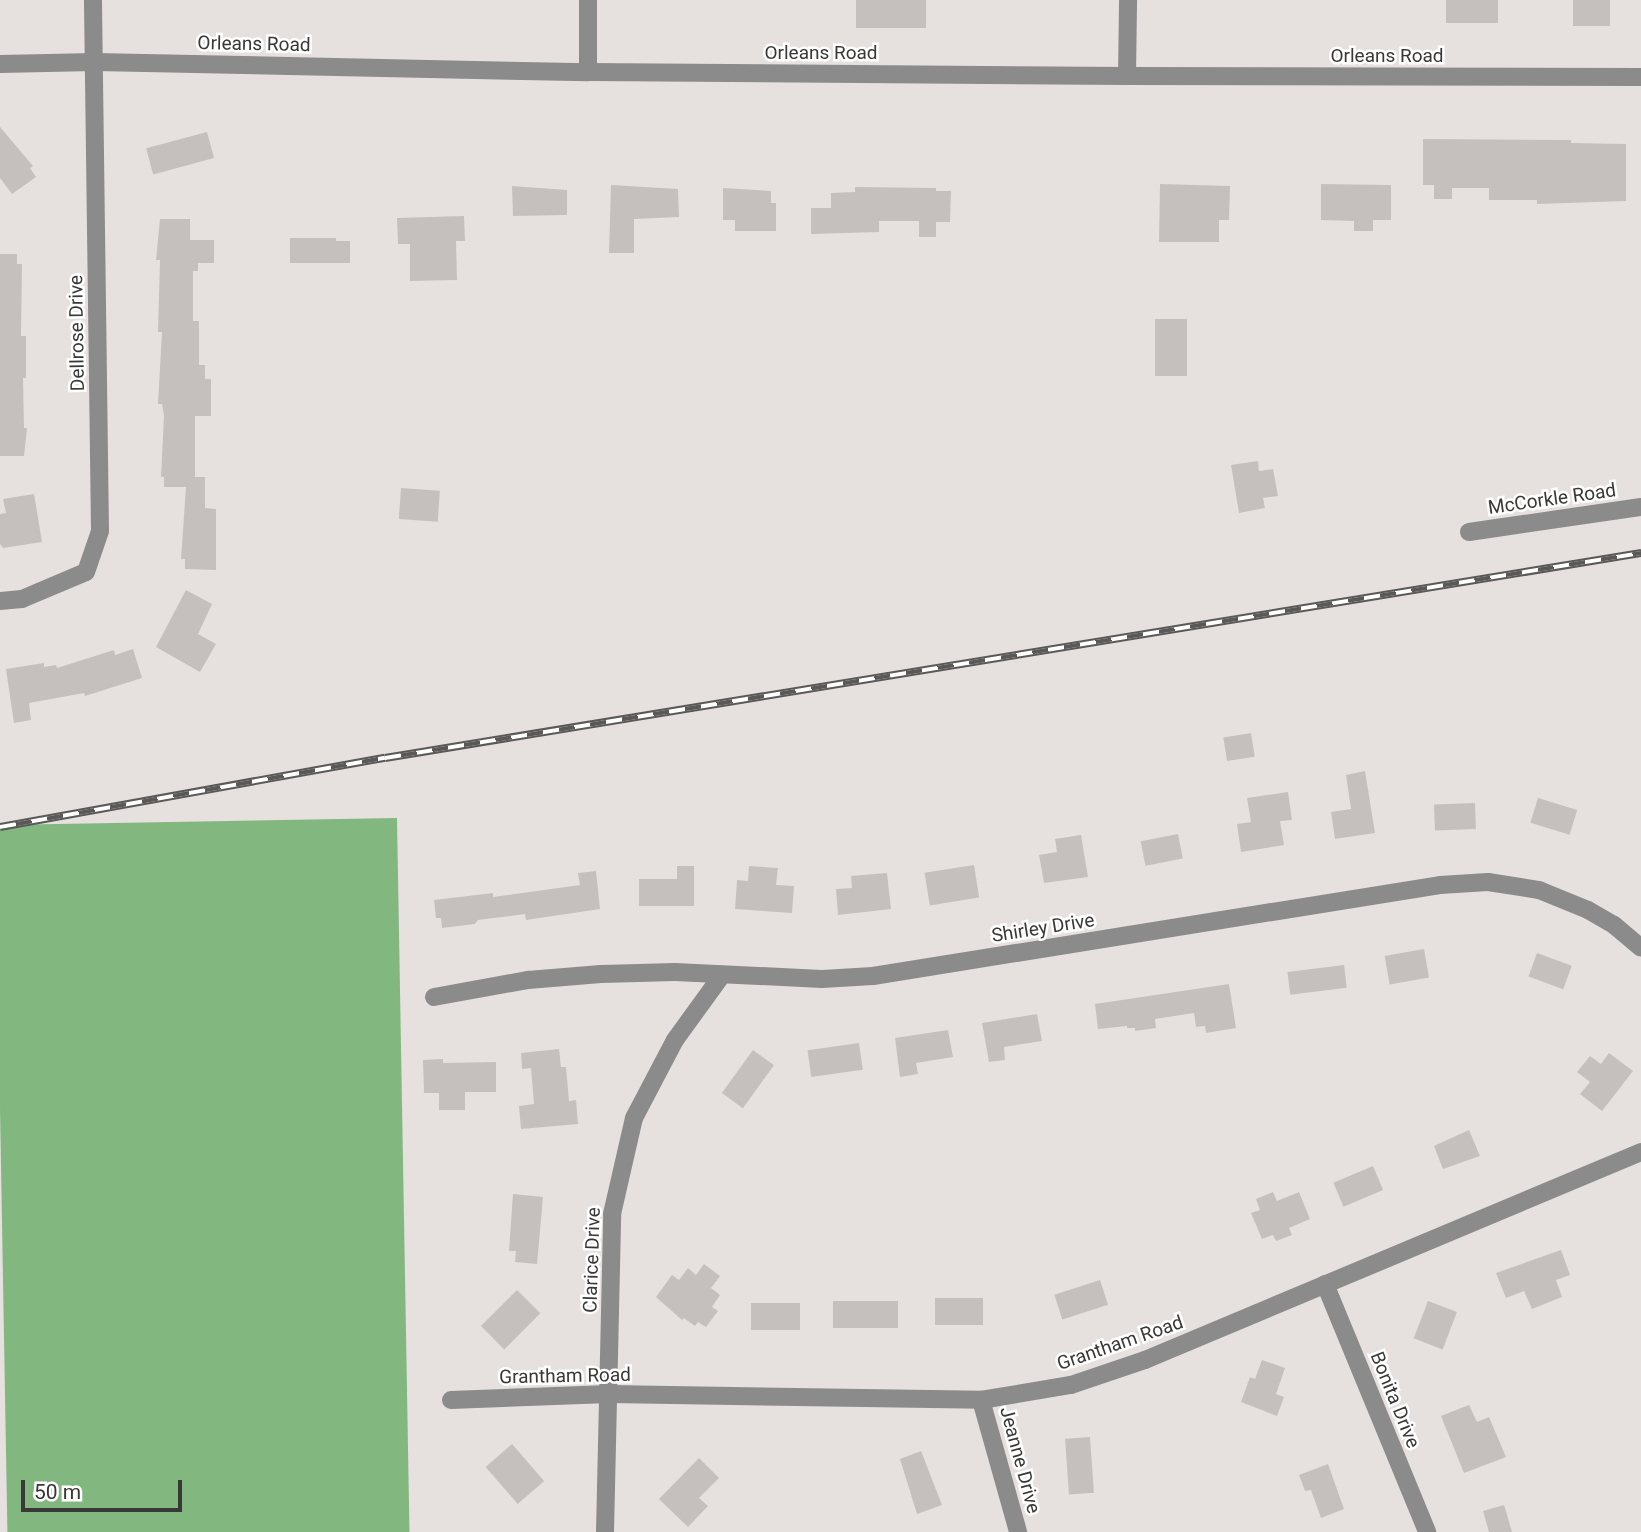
<!DOCTYPE html>
<style>
body{margin:0}
#map{position:relative;width:1641px;height:1532px;overflow:hidden;background:#e6e1df;font-family:Roboto,sans-serif}
div>[style]{position:absolute}
.forest>*{inset:0;background:#82b77f;transform-origin:0 0}
.building>*{inset:0;background:#c5c0be;transform-origin:0 0}
.minor>*{height:18px;margin:-9px;padding:0 9px;transform-origin:9px;border-radius:9px;background:#8c8b8c}
.rail>*{height:8px;margin-top:-4px;transform-origin:0;background:repeating-linear-gradient(90deg,#fff 0 16px,#5b5958 0 32px);box-sizing:border-box;border-block:2px solid #5b5958}
span{translate:-50% -50%;white-space:nowrap;text-align:center;line-height:1.15;-webkit-text-stroke:5px #fff;paint-order:stroke}
.street-label{font-size:19px;color:#3a3837}
.scale{position:absolute;left:21px;top:1480px;width:161px;height:32px;box-sizing:border-box;border:4px solid #3a3837;border-top:0;padding-left:9px;font-size:21px;line-height:24px;white-space:nowrap;color:#3a3837;-webkit-text-stroke:5px #fff;paint-order:stroke}
</style>
<div id="map">
<div class="forest">
<i style="left:397px;top:818px;width:714px;height:402px;rotate:89deg"></i>
</div>
<div class="building">
<i style="left:856px;top:0;width:70px;height:28px"></i>
<i style="left:1446px;top:0;width:52px;height:23px"></i>
<i style="left:1573px;top:0;width:37px;height:26px"></i>
<i style="clip-path:polygon(0 127px,33px 166px,30px 168px,36px 177px,12px 194px,0 178px)"></i>
<i style="left:207px;top:132px;width:27px;height:63px;rotate:75deg"></i>
<i style="clip-path:polygon(1423px 139px,1571px 140px,1571px 143px,1626px 144px,1626px 201px,1537px 204px,1537px 200px,1489px 200px,1489px 188px,1452px 188px,1452px 199px,1434px 199px,1434px 185px,1423px 185px)"></i>
<i style="clip-path:polygon(1160px 184px,1230px 186px,1229px 220px,1219px 220px,1219px 242px,1159px 242px)"></i>
<i style="clip-path:polygon(1321px 184px,1391px 185px,1391px 220px,1373px 220px,1373px 231px,1354px 231px,1354px 221px,1321px 220px)"></i>
<i style="clip-path:polygon(611px 185px,678px 189px,679px 217px,634px 219px,634px 253px,609px 253px)"></i>
<i style="clip-path:polygon(512px 186px,567px 190px,567px 215px,513px 216px)"></i>
<i style="clip-path:polygon(855px 187px,936px 188px,936px 191px,951px 191px,950px 222px,936px 222px,936px 237px,919px 237px,919px 221px,879px 221px,879px 232px,811px 234px,811px 208px,831px 208px,831px 193px,855px 192px)"></i>
<i style="clip-path:polygon(723px 188px,771px 191px,771px 203px,776px 203px,776px 231px,735px 231px,735px 220px,723px 220px)"></i>
<i style="clip-path:polygon(464px 216px,465px 241px,456px 241px,457px 280px,410px 281px,410px 244px,398px 244px,397px 218px)"></i>
<i style="clip-path:polygon(160px 219px,190px 219px,190px 240px,214px 240px,214px 263px,198px 263px,198px 271px,193px 271px,193px 321px,199px 321px,199px 365px,205px 365px,205px 379px,211px 379px,211px 416px,195px 416px,195px 477px,205px 477px,205px 508px,216px 509px,216px 570px,185px 569px,185px 559px,181px 559px,186px 487px,164px 487px,164px 477px,161px 477px,164px 416px,162px 404px,158px 404px,162px 332px,158px 332px,160px 260px,156px 260px)"></i>
<i style="clip-path:polygon(290px 238px,336px 238px,336px 241px,350px 241px,350px 263px,290px 263px)"></i>
<i style="clip-path:polygon(0 254px,17px 254px,17px 264px,22px 264px,21px 336px,26px 336px,26px 378px,23px 378px,24px 428px,27px 428px,24px 456px,0 456px)"></i>
<i style="left:1155px;top:319px;width:32px;height:57px"></i>
<i style="clip-path:polygon(1258px 461px,1259px 471px,1273px 469px,1278px 496px,1263px 498px,1265px 508px,1239px 513px,1231px 465px)"></i>
<i style="left:401px;top:488px;width:39px;height:31px;rotate:4deg"></i>
<i style="clip-path:polygon(34px 494px,42px 542px,3px 548px,0 544px,0 514px,6px 513px,3px 499px)"></i>
<i style="clip-path:polygon(186px 590px,212px 604px,198px 634px,216px 644px,200px 672px,156px 647px)"></i>
<i style="clip-path:polygon(133px 649px,142px 678px,85px 696px,84px 693px,29px 703px,31px 720px,14px 723px,6px 669px,44px 663px,44px 667px,56px 665px,57px 668px,114px 650px,115px 655px)"></i>
<i style="left:1251px;top:733px;width:24px;height:28px;rotate:81deg"></i>
<i style="clip-path:polygon(1365px 771px,1375px 833px,1335px 839px,1331px 812px,1351px 809px,1346px 775px)"></i>
<i style="clip-path:polygon(1288px 792px,1292px 820px,1280px 821px,1284px 845px,1241px 852px,1237px 824px,1251px 822px,1247px 798px)"></i>
<i style="left:1538px;top:798px;width:41px;height:26px;rotate:17deg"></i>
<i style="left:1475px;top:803px;width:26px;height:41px;rotate:88deg"></i>
<i style="left:1178px;top:834px;width:25px;height:38px;rotate:79deg"></i>
<i style="clip-path:polygon(1081px 835px,1088px 877px,1044px 883px,1039px 855px,1057px 852px,1055px 839px)"></i>
<i style="left:974px;top:865px;width:33px;height:50px;rotate:81deg"></i>
<i style="clip-path:polygon(677px 866px,694px 866px,694px 906px,639px 906px,639px 879px,677px 879px)"></i>
<i style="clip-path:polygon(749px 866px,778px 868px,776px 885px,794px 886px,792px 913px,735px 909px,737px 880px,748px 881px)"></i>
<i style="clip-path:polygon(596px 871px,600px 909px,526px 920px,525px 914px,478px 920px,475px 924px,442px 928px,441px 918px,436px 918px,434px 900px,493px 893px,493px 897px,580px 885px,578px 873px)"></i>
<i style="clip-path:polygon(887px 873px,891px 909px,838px 915px,836px 889px,852px 888px,851px 876px)"></i>
<i style="left:1424px;top:949px;width:29px;height:40px;rotate:80deg"></i>
<i style="left:1537px;top:953px;width:37px;height:25px;rotate:20deg"></i>
<i style="left:1344px;top:965px;width:23px;height:57px;rotate:83deg"></i>
<i style="clip-path:polygon(1229px 984px,1236px 1028px,1206px 1033px,1205px 1026px,1196px 1027px,1194px 1013px,1155px 1019px,1156px 1028px,1135px 1031px,1135px 1028px,1127px 1028px,1127px 1026px,1098px 1029px,1095px 1004px)"></i>
<i style="clip-path:polygon(1037px 1014px,1042px 1041px,1004px 1047px,1005px 1060px,989px 1062px,982px 1023px)"></i>
<i style="clip-path:polygon(948px 1030px,953px 1057px,916px 1063px,918px 1074px,900px 1077px,895px 1038px)"></i>
<i style="left:859px;top:1043px;width:27px;height:52px;rotate:82deg"></i>
<i style="clip-path:polygon(559px 1049px,561px 1067px,566px 1067px,569px 1101px,576px 1100px,578px 1124px,521px 1129px,519px 1106px,534px 1104px,531px 1068px,522px 1069px,521px 1053px)"></i>
<i style="left:753px;top:1050px;width:26px;height:53px;rotate:36deg"></i>
<i style="clip-path:polygon(1609px 1053px,1633px 1071px,1602px 1111px,1580px 1094px,1590px 1082px,1577px 1072px,1590px 1056px,1601px 1064px)"></i>
<i style="clip-path:polygon(443px 1059px,443px 1063px,496px 1062px,496px 1092px,465px 1092px,465px 1110px,439px 1110px,439px 1093px,424px 1093px,423px 1060px)"></i>
<i style="clip-path:polygon(1469px 1130px,1480px 1156px,1443px 1169px,1434px 1146px)"></i>
<i style="left:1373px;top:1166px;width:26px;height:43px;rotate:67deg"></i>
<i style="clip-path:polygon(1273px 1192px,1277px 1201px,1299px 1192px,1310px 1219px,1289px 1228px,1292px 1235px,1276px 1241px,1273px 1235px,1262px 1239px,1251px 1213px,1260px 1210px,1256px 1199px)"></i>
<i style="clip-path:polygon(513px 1194px,543px 1197px,537px 1264px,515px 1262px,516px 1251px,509px 1251px)"></i>
<i style="clip-path:polygon(1561px 1250px,1570px 1275px,1556px 1280px,1562px 1297px,1532px 1309px,1524px 1291px,1506px 1298px,1496px 1273px)"></i>
<i style="clip-path:polygon(704px 1264px,720px 1276px,711px 1288px,720px 1295px,712px 1307px,718px 1311px,706px 1327px,698px 1322px,695px 1326px,684px 1318px,682px 1320px,656px 1297px,672px 1275px,679px 1280px,688px 1268px,696px 1275px)"></i>
<i style="left:1100px;top:1280px;width:26px;height:48px;rotate:72deg"></i>
<i style="left:517px;top:1290px;width:33px;height:51px;rotate:45deg"></i>
<i style="left:935px;top:1298px;width:48px;height:27px"></i>
<i style="left:833px;top:1301px;width:65px;height:27px"></i>
<i style="left:1428px;top:1301px;width:31px;height:40px;rotate:21deg"></i>
<i style="left:800px;top:1303px;width:27px;height:49px;rotate:90deg"></i>
<i style="clip-path:polygon(1262px 1360px,1285px 1368px,1276px 1394px,1284px 1397px,1277px 1416px,1241px 1402px,1250px 1377px,1255px 1379px)"></i>
<i style="clip-path:polygon(1469px 1405px,1477px 1422px,1489px 1417px,1506px 1457px,1464px 1473px,1441px 1416px)"></i>
<i style="left:1090px;top:1437px;width:56px;height:25px;rotate:86deg"></i>
<i style="left:512px;top:1444px;width:49px;height:35px;rotate:49deg"></i>
<i style="clip-path:polygon(921px 1451px,942px 1505px,917px 1514px,900px 1459px)"></i>
<i style="clip-path:polygon(699px 1458px,719px 1478px,699px 1498px,708px 1506px,688px 1527px,659px 1499px)"></i>
<i style="clip-path:polygon(1328px 1464px,1344px 1509px,1321px 1518px,1311px 1490px,1305px 1491px,1299px 1475px)"></i>
<i style="clip-path:polygon(1504px 1505px,1512px 1532px,1489px 1532px,1483px 1511px)"></i>
</div>
<div class="minor">
<i style="left:588px;top:0;width:72px;rotate:90deg"></i>
<i style="left:0;top:64px;width:95px;rotate:-1.2deg"></i>
<i style="left:95px;top:62px;width:493px;rotate:1.2deg"></i>
<i style="left:588px;top:72px;width:539px;rotate:0.43deg"></i>
<i style="left:1127px;top:76px;width:514px;rotate:0.11deg"></i>
<i style="left:1127px;top:76px;width:76px;rotate:-89.2deg"></i>
<i style="left:1469px;top:532px;width:174px;rotate:-8.3deg"></i>
<i style="left:0;top:601px;width:22px;rotate:-5deg"></i>
<i style="left:22px;top:599px;width:69px;rotate:-22.9deg"></i>
<i style="left:86px;top:572px;width:43px;rotate:-71.1deg"></i>
<i style="left:100px;top:531px;width:531px;rotate:-90.76deg"></i>
<i style="left:434px;top:997px;width:96px;rotate:-10.3deg"></i>
<i style="left:528px;top:980px;width:73px;rotate:-4.7deg"></i>
<i style="left:601px;top:974px;width:74px;rotate:-1.5deg"></i>
<i style="left:675px;top:972px;width:147px;rotate:2.7deg"></i>
<i style="left:822px;top:979px;width:51px;rotate:-3.4deg"></i>
<i style="left:873px;top:976px;width:574px;rotate:-9.12deg"></i>
<i style="left:1440px;top:885px;width:48px;rotate:-3.6deg"></i>
<i style="left:1488px;top:882px;width:52px;rotate:8.9deg"></i>
<i style="left:1539px;top:890px;width:53px;rotate:22.2deg"></i>
<i style="left:1588px;top:910px;width:30px;rotate:30deg"></i>
<i style="left:1614px;top:925px;width:35px;rotate:40deg"></i>
<i style="left:1325px;top:1284px;width:268px;rotate:67.6deg"></i>
<i style="left:451px;top:1400px;width:158px;rotate:-2.2deg"></i>
<i style="left:609px;top:1394px;width:372px;rotate:0.9deg"></i>
<i style="left:981px;top:1400px;width:91px;rotate:-9.5deg"></i>
<i style="left:1071px;top:1385px;width:78px;rotate:-18.7deg"></i>
<i style="left:1145px;top:1360px;width:538px;rotate:-22.75deg"></i>
<i style="left:981px;top:1400px;width:137px;rotate:74.3deg"></i>
<i style="left:605px;top:1532px;width:318px;rotate:-88.7deg"></i>
<i style="left:612px;top:1214px;width:98px;rotate:-77.1deg"></i>
<i style="left:634px;top:1118px;width:88px;rotate:-62.3deg"></i>
<i style="left:675px;top:1040px;width:80px;rotate:-54.1deg"></i>
</div>
<div class="rail">
<i style="left:0;top:827px;width:391px;rotate:-10.2deg"></i>
<i style="left:385px;top:758px;width:1273px;rotate:-9.27deg"></i>
</div>
<div class="street-label">
<span style="left:254px;top:44px;rotate:1deg">Orleans Road</span>
<span style="left:821px;top:53px">Orleans Road</span>
<span style="left:1387px;top:56px">Orleans Road</span>
<span style="left:77px;top:333px;rotate:-91deg">Dellrose Drive</span>
<span style="left:1552px;top:499px;rotate:-8deg">McCorkle Road</span>
<span style="left:1043px;top:928px;rotate:-9deg">Shirley Drive</span>
<span style="left:592px;top:1260px;rotate:-88deg">Clarice Drive</span>
<span style="left:1120px;top:1343px;rotate:-19deg">Grantham Road</span>
<span style="left:565px;top:1376px;rotate:-1deg">Grantham Road</span>
<span style="left:1395px;top:1400px;rotate:68deg">Bonita Drive</span>
<span style="left:1020px;top:1460px;rotate:75deg">Jeanne Drive</span>
</div>
<div class="scale">50 m</div>
</div>
